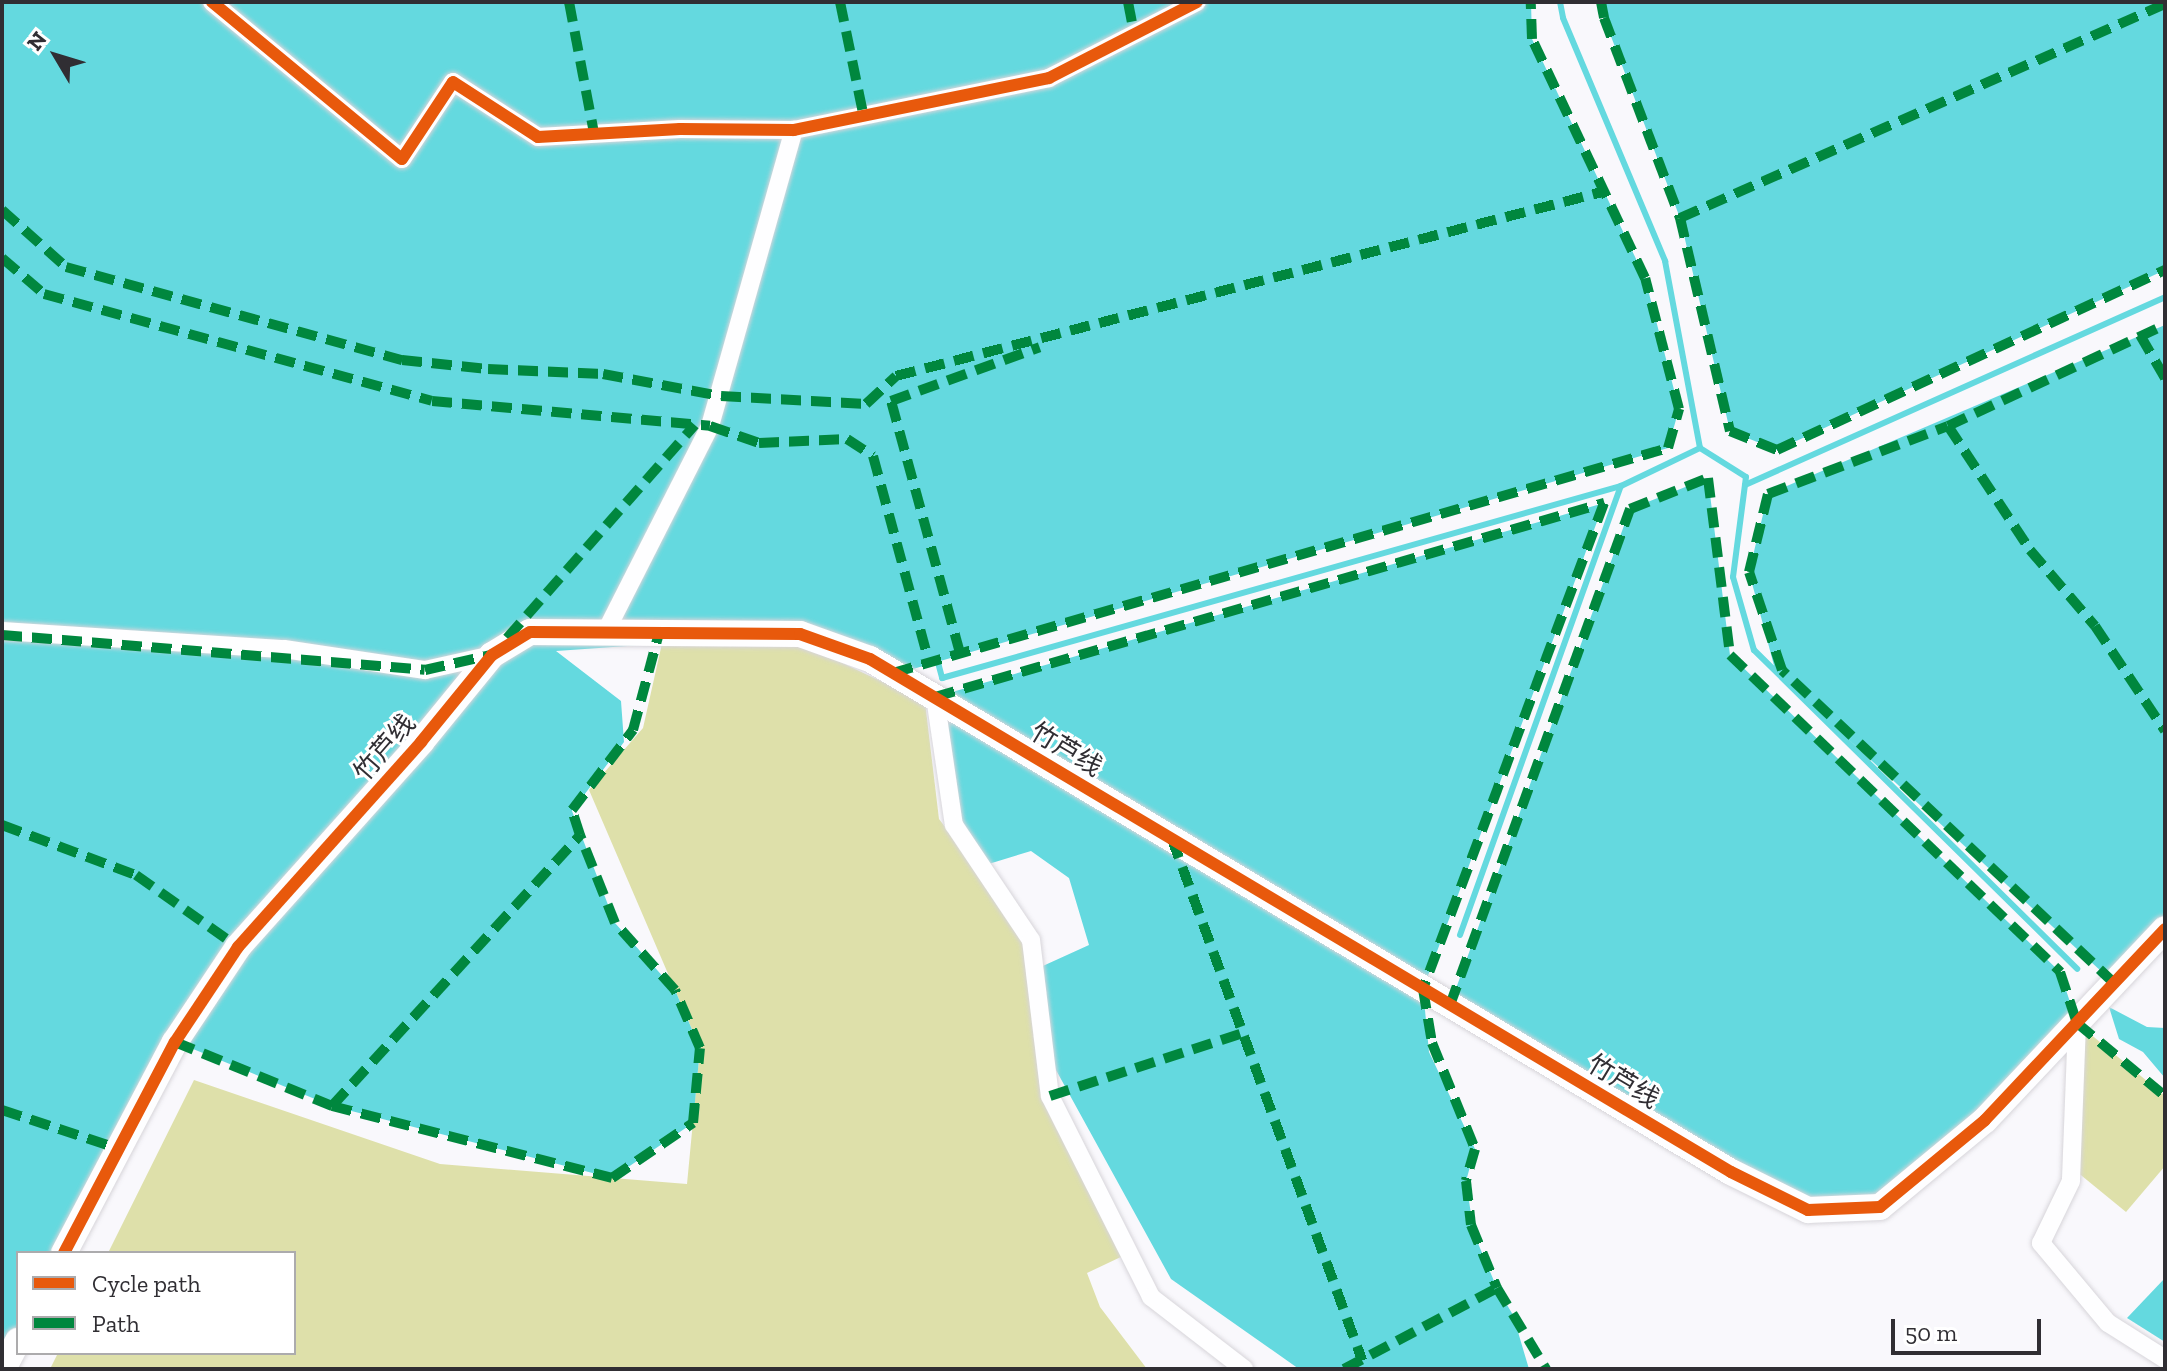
<!DOCTYPE html>
<meta charset="utf-8">
<style>
body{margin:0}
#map{position:relative;width:2167px;height:1371px;overflow:hidden;background:#f9f8fc;font-family:"Zilla Slab","Noto Sans SC",serif}
div>[style]{position:absolute}
.forest>*{inset:0;background:#dee0aa}
.water>*{inset:0;background:#64d9df}
.stream>*{height:6px;margin:-3px;padding:0 3px;transform-origin:3px;border-radius:3px;background:#64d9df}
.roads{filter:drop-shadow(0 0 2px #d7d5da) drop-shadow(0 0 2px #d7d5da)}
.street>*{height:18px;margin:-9px;padding:0 9px;transform-origin:9px;border-radius:9px;background:#fefeff}
.secondary>*{height:26px;margin:-13px;padding:0 13px;transform-origin:13px;border-radius:13px;background:#fefeff}
.quiet>*{height:10px;margin-top:-5px;transform-origin:0;background:repeating-linear-gradient(90deg,#00873e 0 20px,transparent 0 30px)}
.cycleway>*{height:12px;margin:-6px;padding:0 6px;transform-origin:6px;border-radius:6px;background:#e8590c}
span{translate:-50% -50%;white-space:nowrap;text-align:center;line-height:1.15;-webkit-text-stroke:6px #fff;paint-order:stroke}
.street-label{font-size:26px;color:#302e33}
.frame{position:absolute;inset:0;border:4px solid #302e33;pointer-events:none}
.legend{position:absolute;left:16px;top:1251px;width:280px;height:104px;box-sizing:border-box;background:#fff;border:2px solid #acabad;margin:0;padding:10px 14px;list-style:none;font-size:24px;color:#302e33}
.legend li{display:flex;align-items:center;gap:16px;height:40px}
.legend b{width:40px;border:2px solid #acabad}
.north{position:absolute;left:16px;top:16px;width:80px;height:80px;-webkit-text-stroke:6px #fff;paint-order:stroke;rotate:308deg;font-size:22px;font-weight:700;line-height:32px;text-align:center;color:#302e33}
.north::after{content:'';display:block;margin:auto;width:28px;height:36px;background:#302e33;clip-path:polygon(50% 0,100% 100%,50% 72%,0 100%)}
.scale{position:absolute;left:1891px;top:1319px;width:150px;height:36px;box-sizing:border-box;border:4px solid #302e33;border-top:0;padding-left:10px;font-size:24px;line-height:28px;white-space:nowrap;color:#302e33;-webkit-text-stroke:6px #fff;paint-order:stroke}
</style>
<div id="map">
<div class="forest">
<i style="clip-path:polygon(663px 639px,802px 644px,925px 702px,939px 819px,1031px 940px,1046px 1102px,1125px 1255px,1087px 1273px,1100px 1307px,1147px 1369px,50px 1369px,58px 1353px,294px 1353px,294px 1253px,108px 1253px,194px 1080px,440px 1164px,687px 1184px,700px 1048px,589px 790px,643px 728px)"></i>
<i style="clip-path:polygon(2077px 1023px,2165px 1096px,2165px 1166px,2126px 1212px,2071px 1167px)"></i>
</div>
<div class="water">
<i style="clip-path:polygon(2px 2px,1531px 2px,1532px 39px,1645px 278px,1679px 409px,1668px 448px,896px 674px,800px 634px,556px 651px,621px 701px,624px 742px,572px 811px,615px 923px,675px 990px,700px 1048px,693px 1123px,612px 1178px,332px 1106px,176px 1042px,64px 1253px,18px 1253px,18px 1341px,2px 1369px)"></i>
<i style="clip-path:polygon(1601px 2px,2165px 2px,2165px 270px,1777px 450px,1730px 431px,1680px 218px,1604px 18px)"></i>
<i style="clip-path:polygon(2165px 325px,2165px 929px,2114px 983px,1776px 673px,1749px 572px,1768px 494px)"></i>
<i style="clip-path:polygon(1708px 478px,1730px 655px,2060px 972px,2077px 1023px,1880px 1207px,1808px 1210px,1450px 1005px,1630px 509px)"></i>
<i style="clip-path:polygon(1604px 503px,1423px 989px,1429px 1052px,1475px 1149px,1466px 1181px,1474px 1234px,1497px 1288px,1513px 1315px,1529px 1369px,1299px 1369px,1171px 1279px,1040px 1041px,1034px 970px,1089px 945px,1069px 878px,1031px 851px,982px 866px,954px 825px,935px 697px)"></i>
<i style="clip-path:polygon(2109px 1007px,2147px 1027px,2165px 1028px,2165px 1078px,2143px 1052px,2119px 1039px)"></i>
<i style="clip-path:polygon(2165px 1278px,2165px 1342px,2127px 1318px)"></i>
</div>
<div class="stream">
<i style="left:1560px;top:2px;width:16px;rotate:79deg"></i>
<i style="left:1563px;top:18px;width:264px;rotate:67.2deg"></i>
<i style="left:1665px;top:261px;width:190px;rotate:79.4deg"></i>
<i style="left:1700px;top:448px;width:54px;rotate:32.2deg"></i>
<i style="left:1746px;top:477px;width:101px;rotate:97.4deg"></i>
<i style="left:1733px;top:577px;width:76px;rotate:74deg"></i>
<i style="left:1754px;top:650px;width:454px;rotate:44.6deg"></i>
<i style="left:1745px;top:485px;width:460px;rotate:-24.1deg"></i>
<i style="left:936px;top:655px;width:24px;rotate:75deg"></i>
<i style="left:942px;top:678px;width:706px;rotate:-15.79deg"></i>
<i style="left:1621px;top:486px;width:88px;rotate:-25.7deg"></i>
<i style="left:1460px;top:935px;width:477px;rotate:-70.3deg"></i>
</div>
<div class="roads">
<div class="street">
<i style="left:212px;top:2px;width:246px;rotate:39.6deg"></i>
<i style="left:402px;top:159px;width:92px;rotate:-56.5deg"></i>
<i style="left:453px;top:82px;width:101px;rotate:32.9deg"></i>
<i style="left:538px;top:137px;width:142px;rotate:-3.2deg"></i>
<i style="left:680px;top:129px;width:114px;rotate:0.5deg"></i>
<i style="left:794px;top:130px;width:260px;rotate:-11.5deg"></i>
<i style="left:1049px;top:78px;width:166px;rotate:-27.2deg"></i>
<i style="left:2px;top:631px;width:283px;rotate:3.7deg"></i>
<i style="left:284px;top:649px;width:143px;rotate:8.5deg"></i>
<i style="left:425px;top:670px;width:69px;rotate:-12.6deg"></i>
<i style="left:605px;top:633px;width:232px;rotate:-63.1deg"></i>
<i style="left:710px;top:426px;width:308px;rotate:-74.2deg"></i>
<i style="left:935px;top:697px;width:129px;rotate:81.6deg"></i>
<i style="left:954px;top:825px;width:138px;rotate:56.2deg"></i>
<i style="left:1031px;top:940px;width:157px;rotate:83.1deg"></i>
<i style="left:1050px;top:1096px;width:225px;rotate:63.3deg"></i>
<i style="left:1151px;top:1297px;width:118px;rotate:37.7deg"></i>
<i style="left:2077px;top:1023px;width:158px;rotate:92.2deg"></i>
<i style="left:2071px;top:1181px;width:69px;rotate:115.8deg"></i>
<i style="left:2041px;top:1243px;width:104px;rotate:50.1deg"></i>
<i style="left:2108px;top:1323px;width:67px;rotate:32.3deg"></i>
</div>
<div class="secondary">
<i style="left:64px;top:1253px;width:238px;rotate:-62.3deg"></i>
<i style="left:175px;top:1042px;width:114px;rotate:-56.4deg"></i>
<i style="left:238px;top:947px;width:275px;rotate:-48.2deg"></i>
<i style="left:421px;top:742px;width:112px;rotate:-50.8deg"></i>
<i style="left:492px;top:655px;width:44px;rotate:-31.2deg"></i>
<i style="left:530px;top:632px;width:270px;rotate:0.4deg"></i>
<i style="left:800px;top:634px;width:74px;rotate:19.7deg"></i>
<i style="left:870px;top:659px;width:1002px;rotate:30.79deg"></i>
<i style="left:1731px;top:1172px;width:86px;rotate:26.3deg"></i>
<i style="left:1808px;top:1210px;width:72px;rotate:-2.4deg"></i>
<i style="left:1880px;top:1207px;width:136px;rotate:-39.6deg"></i>
<i style="left:1985px;top:1120px;width:262px;rotate:-46.7deg"></i>
<i style="left:3px;top:1369px;width:32px;rotate:-62deg"></i>
</div>
</div>
<div class="quiet">
<i style="left:569px;top:2px;width:133px;rotate:79.2deg"></i>
<i style="left:840px;top:2px;width:118px;rotate:78.3deg"></i>
<i style="left:1128px;top:2px;width:31px;rotate:79deg"></i>
<i style="left:1601px;top:2px;width:16px;rotate:79deg"></i>
<i style="left:1604px;top:18px;width:214px;rotate:69.2deg"></i>
<i style="left:1680px;top:218px;width:219px;rotate:76.8deg"></i>
<i style="left:1730px;top:431px;width:51px;rotate:22deg"></i>
<i style="left:1777px;top:450px;width:428px;rotate:-24.9deg"></i>
<i style="left:2px;top:210px;width:86px;rotate:41.7deg"></i>
<i style="left:66px;top:267px;width:349px;rotate:15.5deg"></i>
<i style="left:402px;top:360px;width:86px;rotate:6deg"></i>
<i style="left:488px;top:369px;width:115px;rotate:2.5deg"></i>
<i style="left:603px;top:374px;width:120px;rotate:10.6deg"></i>
<i style="left:721px;top:396px;width:145px;rotate:3.2deg"></i>
<i style="left:866px;top:404px;width:41px;rotate:-43deg"></i>
<i style="left:896px;top:376px;width:730px;rotate:-14.61deg"></i>
<i style="left:1680px;top:218px;width:530px;rotate:-23.81deg"></i>
<i style="left:2px;top:258px;width:55px;rotate:40.6deg"></i>
<i style="left:44px;top:294px;width:402px;rotate:15.4deg"></i>
<i style="left:432px;top:401px;width:279px;rotate:5.1deg"></i>
<i style="left:710px;top:426px;width:52px;rotate:19.1deg"></i>
<i style="left:759px;top:443px;width:88px;rotate:-2.6deg"></i>
<i style="left:847px;top:439px;width:31px;rotate:33deg"></i>
<i style="left:873px;top:456px;width:213px;rotate:74.8deg"></i>
<i style="left:2140px;top:335px;width:50px;rotate:59.8deg"></i>
<i style="left:1948px;top:426px;width:149px;rotate:56.5deg"></i>
<i style="left:2030px;top:550px;width:100px;rotate:49.5deg"></i>
<i style="left:2095px;top:626px;width:126px;rotate:56.3deg"></i>
<i style="left:2px;top:635px;width:424px;rotate:4.7deg"></i>
<i style="left:425px;top:670px;width:68px;rotate:-12.8deg"></i>
<i style="left:507px;top:638px;width:284px;rotate:-48.6deg"></i>
<i style="left:960px;top:653px;width:261px;rotate:-105.3deg"></i>
<i style="left:891px;top:401px;width:158px;rotate:-19.9deg"></i>
<i style="left:893px;top:673px;width:807px;rotate:-16.19deg"></i>
<i style="left:1668px;top:448px;width:41px;rotate:-74.2deg"></i>
<i style="left:1679px;top:409px;width:135px;rotate:-104.5deg"></i>
<i style="left:1645px;top:278px;width:264px;rotate:-115.3deg"></i>
<i style="left:1532px;top:39px;width:37px;rotate:-92deg"></i>
<i style="left:935px;top:697px;width:697px;rotate:-16.17deg"></i>
<i style="left:1604px;top:503px;width:519px;rotate:110.43deg"></i>
<i style="left:1423px;top:989px;width:55px;rotate:80.5deg"></i>
<i style="left:1432px;top:1043px;width:114px;rotate:67.9deg"></i>
<i style="left:1475px;top:1149px;width:33px;rotate:106deg"></i>
<i style="left:1466px;top:1181px;width:44px;rotate:83.5deg"></i>
<i style="left:1471px;top:1225px;width:68px;rotate:67.6deg"></i>
<i style="left:1497px;top:1288px;width:95px;rotate:58.8deg"></i>
<i style="left:2px;top:825px;width:143px;rotate:20.5deg"></i>
<i style="left:136px;top:875px;width:125px;rotate:35.2deg"></i>
<i style="left:1172px;top:839px;width:555px;rotate:69.96deg"></i>
<i style="left:2114px;top:983px;width:456px;rotate:-136.7deg"></i>
<i style="left:1782px;top:670px;width:103px;rotate:-108.6deg"></i>
<i style="left:1749px;top:572px;width:80px;rotate:-76.3deg"></i>
<i style="left:1768px;top:494px;width:192px;rotate:-20.7deg"></i>
<i style="left:1948px;top:426px;width:239px;rotate:-25deg"></i>
<i style="left:1450px;top:1005px;width:528px;rotate:-70.05deg"></i>
<i style="left:1630px;top:509px;width:84px;rotate:-21.7deg"></i>
<i style="left:1708px;top:478px;width:178px;rotate:82.9deg"></i>
<i style="left:1730px;top:655px;width:458px;rotate:43.8deg"></i>
<i style="left:2060px;top:972px;width:54px;rotate:71.6deg"></i>
<i style="left:2077px;top:1023px;width:114px;rotate:39.7deg"></i>
<i style="left:175px;top:1042px;width:170px;rotate:22.2deg"></i>
<i style="left:332px;top:1106px;width:367px;rotate:-47.5deg"></i>
<i style="left:580px;top:835px;width:26px;rotate:-108deg"></i>
<i style="left:572px;top:810px;width:101px;rotate:-52.7deg"></i>
<i style="left:633px;top:730px;width:100px;rotate:-75deg"></i>
<i style="left:1050px;top:1096px;width:203px;rotate:-18.1deg"></i>
<i style="left:332px;top:1106px;width:289px;rotate:14.4deg"></i>
<i style="left:612px;top:1178px;width:98px;rotate:-34.2deg"></i>
<i style="left:693px;top:1123px;width:75px;rotate:-84.7deg"></i>
<i style="left:700px;top:1048px;width:63px;rotate:-113.3deg"></i>
<i style="left:675px;top:990px;width:90px;rotate:-131.8deg"></i>
<i style="left:615px;top:923px;width:95px;rotate:-111.7deg"></i>
<i style="left:2px;top:1110px;width:123px;rotate:18.4deg"></i>
<i style="left:1344px;top:1369px;width:173px;rotate:-27.9deg"></i>
</div>
<div class="cycleway">
<i style="left:212px;top:2px;width:246px;rotate:39.6deg"></i>
<i style="left:402px;top:159px;width:92px;rotate:-56.5deg"></i>
<i style="left:453px;top:82px;width:101px;rotate:32.9deg"></i>
<i style="left:538px;top:137px;width:142px;rotate:-3.2deg"></i>
<i style="left:680px;top:129px;width:114px;rotate:0.5deg"></i>
<i style="left:794px;top:130px;width:260px;rotate:-11.5deg"></i>
<i style="left:1049px;top:78px;width:166px;rotate:-27.2deg"></i>
<i style="left:64px;top:1253px;width:238px;rotate:-62.3deg"></i>
<i style="left:175px;top:1042px;width:114px;rotate:-56.4deg"></i>
<i style="left:238px;top:947px;width:275px;rotate:-48.2deg"></i>
<i style="left:421px;top:742px;width:112px;rotate:-50.8deg"></i>
<i style="left:492px;top:655px;width:44px;rotate:-31.2deg"></i>
<i style="left:530px;top:632px;width:270px;rotate:0.4deg"></i>
<i style="left:800px;top:634px;width:74px;rotate:19.7deg"></i>
<i style="left:870px;top:659px;width:1002px;rotate:30.79deg"></i>
<i style="left:1731px;top:1172px;width:86px;rotate:26.3deg"></i>
<i style="left:1808px;top:1210px;width:72px;rotate:-2.4deg"></i>
<i style="left:1880px;top:1207px;width:136px;rotate:-39.6deg"></i>
<i style="left:1985px;top:1120px;width:262px;rotate:-46.7deg"></i>
</div>
<div class="street-label">
<span style="left:385px;top:748px;rotate:-49deg">竹芦线</span>
<span style="left:1066px;top:750px;rotate:31deg">竹芦线</span>
<span style="left:1623px;top:1082px;rotate:31deg">竹芦线</span>
</div>
<div class="frame"></div>
<ul class="legend">
<li><b style="height:10px;background:#e8590c"></b>Cycle path</li>
<li><b style="height:10px;background:#00873e"></b>Path</li>
</ul>
<div class="north">N</div>
<div class="scale">50 m</div>
</div>
